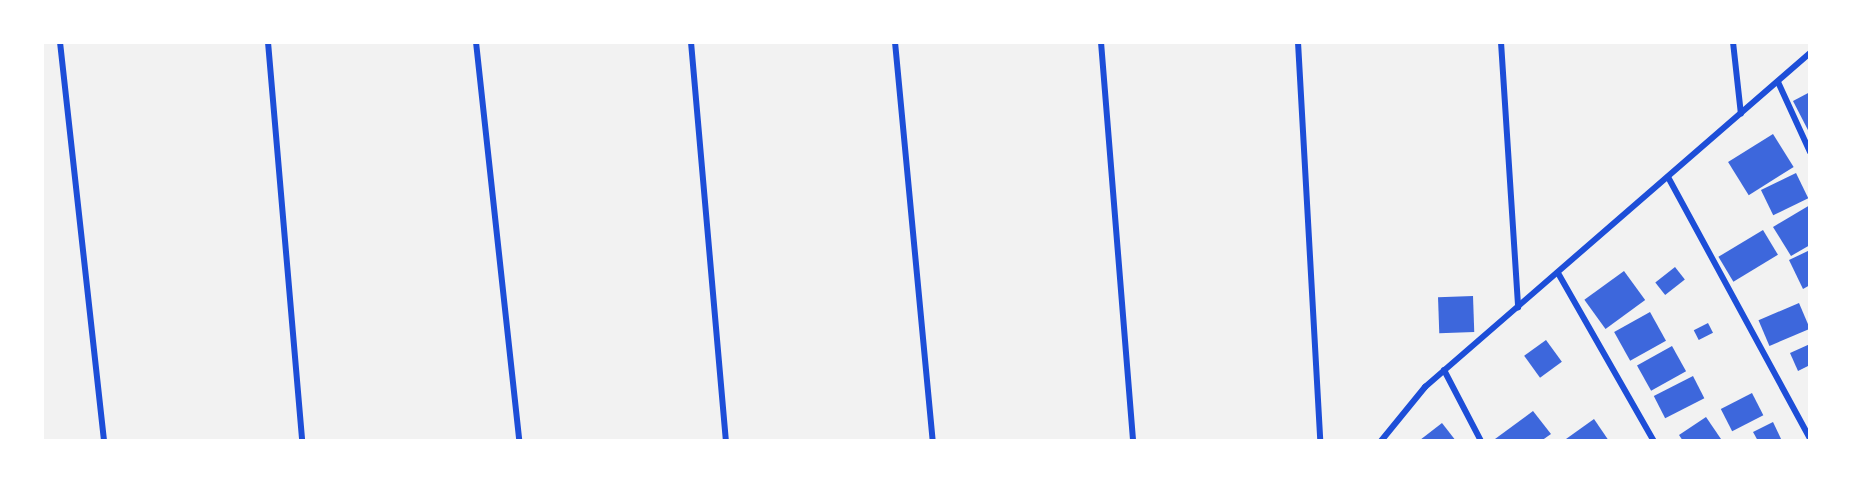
<!DOCTYPE html>
<style>
body{margin:0}
#map{position:relative;width:1852px;height:483px;overflow:hidden;background:#f2f2f2;font-family:Signika,sans-serif}
div>[style]{position:absolute}
.building>*{inset:0;background:#3d67dc;transform-origin:0 0}
.minor>*{height:6px;margin:-3px;padding:0 3px;transform-origin:3px;border-radius:3px;background:#1d4ed8}
span{translate:-50% -50%;white-space:nowrap;text-align:center;line-height:1.15;-webkit-text-stroke:5px #fff;paint-order:stroke}
.frame{position:absolute;inset:0;border:44px solid #fff;pointer-events:none}
</style>
<div id="map">
<div class="building">
<i style="clip-path:polygon(1810px 92px,1810px 134px,1793px 101px)"></i>
<i style="left:1773px;top:134px;width:39px;height:53px;rotate:58deg"></i>
<i style="left:1796px;top:173px;width:28px;height:39px;rotate:64deg"></i>
<i style="clip-path:polygon(1810px 205px,1810px 245px,1791px 256px,1773px 227px)"></i>
<i style="left:1763px;top:230px;width:29px;height:52px;rotate:59deg"></i>
<i style="clip-path:polygon(1810px 250px,1810px 285px,1803px 289px,1789px 260px)"></i>
<i style="left:1675px;top:267px;width:16px;height:25px;rotate:52deg"></i>
<i style="left:1624px;top:271px;width:36px;height:49px;rotate:54deg"></i>
<i style="left:1473px;top:296px;width:36px;height:35px;rotate:88deg"></i>
<i style="left:1799px;top:303px;width:28px;height:44px;rotate:67deg"></i>
<i style="left:1650px;top:312px;width:33px;height:41px;rotate:61deg"></i>
<i style="left:1708px;top:323px;width:11px;height:16px;rotate:63deg"></i>
<i style="left:1546px;top:340px;width:27px;height:27px;rotate:54deg"></i>
<i style="clip-path:polygon(1810px 344px,1810px 365px,1798px 371px,1790px 353px)"></i>
<i style="left:1672px;top:346px;width:29px;height:40px;rotate:61deg"></i>
<i style="left:1693px;top:376px;width:25px;height:44px;rotate:63deg"></i>
<i style="left:1752px;top:393px;width:25px;height:35px;rotate:63deg"></i>
<i style="clip-path:polygon(1533px 411px,1551px 434px,1541px 441px,1496px 441px,1495px 439px)"></i>
<i style="clip-path:polygon(1706px 417px,1721px 439px,1717px 441px,1683px 441px,1679px 435px)"></i>
<i style="clip-path:polygon(1594px 419px,1609px 441px,1568px 441px,1566px 439px)"></i>
<i style="clip-path:polygon(1773px 422px,1782px 441px,1758px 441px,1753px 432px)"></i>
<i style="clip-path:polygon(1442px 423px,1456px 441px,1421px 441px,1420px 440px)"></i>
</div>
<div class="minor">
<i style="left:60px;top:42px;width:401px;rotate:83.7deg"></i>
<i style="left:268px;top:42px;width:400px;rotate:85.1deg"></i>
<i style="left:476px;top:42px;width:401px;rotate:83.8deg"></i>
<i style="left:691px;top:42px;width:401px;rotate:85deg"></i>
<i style="left:895px;top:42px;width:401px;rotate:84.6deg"></i>
<i style="left:1101px;top:42px;width:400px;rotate:85.4deg"></i>
<i style="left:1298px;top:42px;width:400px;rotate:86.8deg"></i>
<i style="left:1501px;top:42px;width:266px;rotate:86.3deg"></i>
<i style="left:1733px;top:42px;width:72px;rotate:83.7deg"></i>
<i style="left:1778px;top:82px;width:77px;rotate:65.4deg"></i>
<i style="left:1668px;top:177px;width:297px;rotate:61.5deg"></i>
<i style="left:1558px;top:273px;width:193px;rotate:60.3deg"></i>
<i style="left:1444px;top:370px;width:80px;rotate:62.5deg"></i>
<i style="left:1381px;top:441px;width:70px;rotate:-50.8deg"></i>
<i style="left:1425px;top:387px;width:510px;rotate:-40.94deg"></i>
</div>
<div class="frame"></div>
</div>
